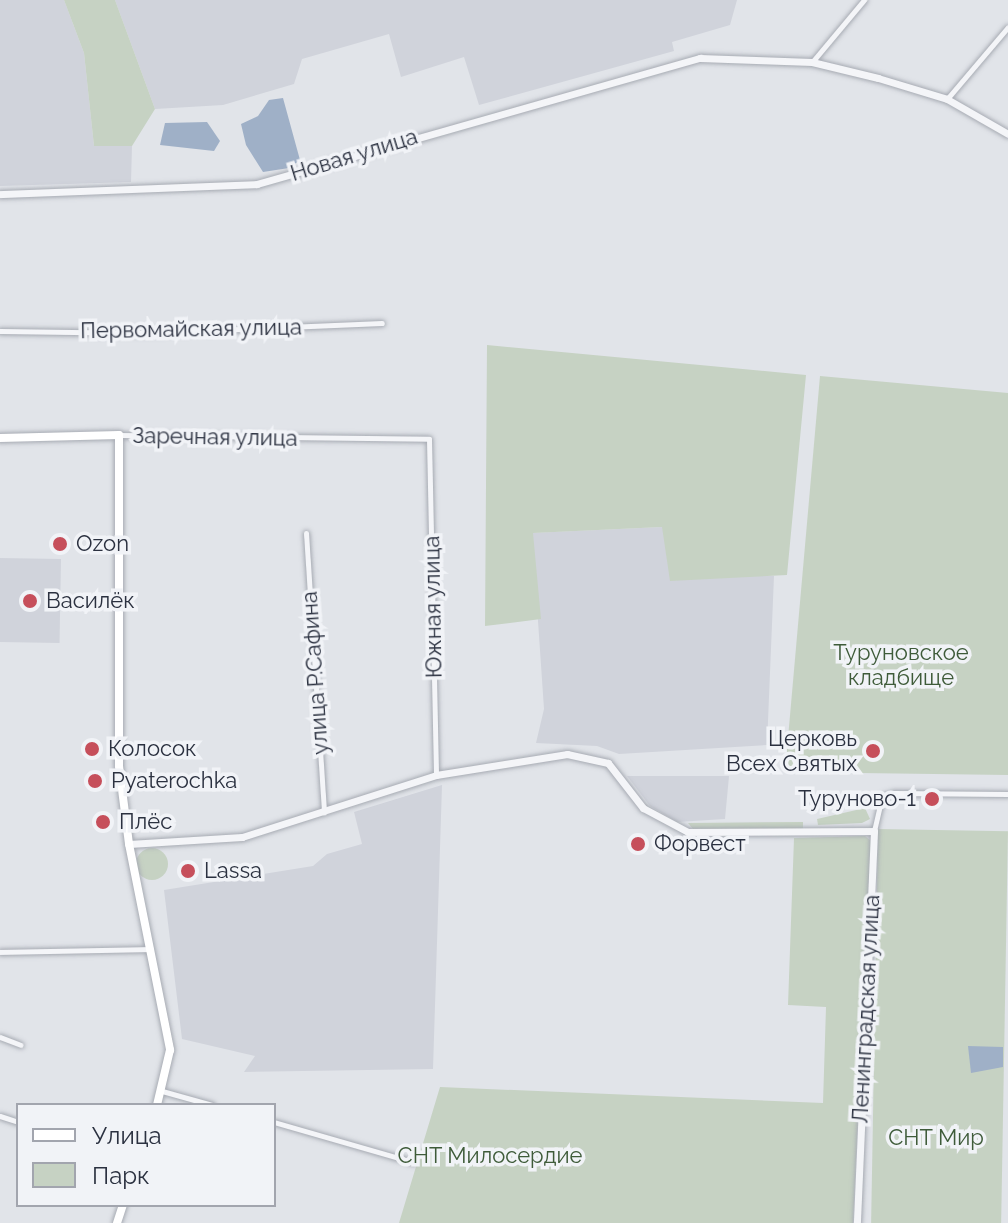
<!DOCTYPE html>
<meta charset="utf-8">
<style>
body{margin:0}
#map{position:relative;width:1008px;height:1223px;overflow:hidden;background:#e1e4e9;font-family:Raleway,sans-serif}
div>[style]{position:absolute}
.built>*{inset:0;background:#d0d3db;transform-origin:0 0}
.green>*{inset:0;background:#c6d2c3;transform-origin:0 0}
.round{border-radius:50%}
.water>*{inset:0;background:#9fb0c7}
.roads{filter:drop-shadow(0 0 2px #a7abb3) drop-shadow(0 0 2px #a7abb3)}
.minor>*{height:5px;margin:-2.5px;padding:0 2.5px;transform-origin:2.5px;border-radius:2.5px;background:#f4f5f8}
.tertiary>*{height:7px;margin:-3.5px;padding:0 3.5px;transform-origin:3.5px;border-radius:3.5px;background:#f4f5f8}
.secondary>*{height:8px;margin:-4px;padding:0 4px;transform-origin:4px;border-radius:4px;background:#fff}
.dots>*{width:22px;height:22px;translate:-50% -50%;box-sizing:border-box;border:4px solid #f1f3f7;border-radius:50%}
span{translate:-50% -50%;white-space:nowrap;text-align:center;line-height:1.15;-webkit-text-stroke:7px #f1f3f7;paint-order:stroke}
.street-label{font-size:22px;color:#2b3140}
.poi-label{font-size:22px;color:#2b3140}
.left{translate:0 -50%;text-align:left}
.right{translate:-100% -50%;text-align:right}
.park-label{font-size:22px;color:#3e5b39}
.legend{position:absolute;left:16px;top:1103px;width:260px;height:104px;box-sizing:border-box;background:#f1f3f7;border:2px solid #a2a5ae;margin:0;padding:10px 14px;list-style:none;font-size:24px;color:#2b3140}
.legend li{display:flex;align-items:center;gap:16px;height:40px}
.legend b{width:40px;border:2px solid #a2a5ae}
</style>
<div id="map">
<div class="built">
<i style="clip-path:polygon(0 0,64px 0,84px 53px,94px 146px,132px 146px,131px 182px,0 186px)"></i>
<i style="clip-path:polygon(115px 0,737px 0,730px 25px,672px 42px,674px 51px,479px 105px,464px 57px,401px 77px,389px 34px,302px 59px,294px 84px,223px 105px,155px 109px)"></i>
<i style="clip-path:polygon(663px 527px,753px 575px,774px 576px,767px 745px,619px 754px,597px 746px,536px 743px,544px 709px,532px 533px)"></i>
<i style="left:0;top:558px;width:61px;height:84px;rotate:1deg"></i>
<i style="clip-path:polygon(627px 776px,729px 776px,725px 819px,677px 822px,650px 806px)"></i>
<i style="clip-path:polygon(442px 785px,433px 1069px,244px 1072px,255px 1056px,182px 1039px,164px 890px,313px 866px,327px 854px,362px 844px,354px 812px)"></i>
</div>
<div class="green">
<i style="clip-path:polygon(64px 0,115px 0,155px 109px,132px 146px,94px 146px,84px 53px)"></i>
<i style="clip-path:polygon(487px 345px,806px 375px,787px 575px,670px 581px,662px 527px,533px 533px,541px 619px,485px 626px)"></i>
<i style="clip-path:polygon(820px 376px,1008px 393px,1008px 775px,785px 772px)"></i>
<i style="clip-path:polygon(865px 808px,870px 819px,862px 823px,818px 825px,817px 819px)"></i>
<i style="clip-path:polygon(803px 822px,803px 829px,693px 829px,688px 823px)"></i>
<i style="left:878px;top:829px;width:130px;height:394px;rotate:1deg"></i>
<i style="clip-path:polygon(865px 836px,871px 841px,853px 1223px,399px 1223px,440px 1087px,823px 1103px,826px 1007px,788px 1005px,794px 838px)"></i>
<i class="round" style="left:136px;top:848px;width:32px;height:32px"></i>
</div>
<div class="water">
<i style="clip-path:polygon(283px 98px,300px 160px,289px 168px,263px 172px,246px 145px,241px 124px,258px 116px,269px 100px)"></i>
<i style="clip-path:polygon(207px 122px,220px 141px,214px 151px,160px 145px,165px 123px)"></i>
<i style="clip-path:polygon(968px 1046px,1003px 1047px,1003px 1067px,971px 1073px)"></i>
</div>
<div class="roads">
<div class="minor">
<i style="left:813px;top:61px;width:80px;rotate:-50.1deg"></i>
<i style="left:947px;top:99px;width:94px;rotate:-49.7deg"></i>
<i style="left:0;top:331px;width:145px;rotate:0.8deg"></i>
<i style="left:145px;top:333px;width:237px;rotate:-2.4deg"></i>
<i style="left:119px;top:435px;width:310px;rotate:0.7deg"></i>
<i style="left:429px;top:439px;width:336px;rotate:88.8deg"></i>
<i style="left:306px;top:533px;width:280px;rotate:86.3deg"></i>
<i style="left:874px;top:831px;width:35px;rotate:-77deg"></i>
<i style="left:882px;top:797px;width:13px;rotate:-18deg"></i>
<i style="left:894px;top:793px;width:114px;rotate:0.5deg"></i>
<i style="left:0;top:952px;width:151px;rotate:-1.1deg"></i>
<i style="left:0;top:1037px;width:22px;rotate:21deg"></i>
<i style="left:162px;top:1091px;width:52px;rotate:15.6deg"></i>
<i style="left:0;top:1116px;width:19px;rotate:18deg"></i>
<i style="left:274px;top:1122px;width:145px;rotate:16.1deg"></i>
</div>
<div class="tertiary">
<i style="left:0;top:194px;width:257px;rotate:-2.2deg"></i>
<i style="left:257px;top:184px;width:461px;rotate:-15.9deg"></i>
<i style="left:700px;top:58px;width:112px;rotate:2deg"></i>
<i style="left:812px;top:62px;width:68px;rotate:13.6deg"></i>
<i style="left:878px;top:78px;width:72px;rotate:16.9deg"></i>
<i style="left:947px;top:99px;width:70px;rotate:29.8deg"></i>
<i style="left:129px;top:844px;width:113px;rotate:-3.5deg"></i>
<i style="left:242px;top:837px;width:204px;rotate:-17.7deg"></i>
<i style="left:436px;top:775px;width:133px;rotate:-9.1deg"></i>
<i style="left:567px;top:754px;width:42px;rotate:12.4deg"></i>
<i style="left:608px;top:763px;width:57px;rotate:52.1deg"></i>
<i style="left:643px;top:808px;width:51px;rotate:28.1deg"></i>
<i style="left:688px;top:832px;width:186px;rotate:-0.3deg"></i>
<i style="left:874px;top:831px;width:392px;rotate:92.5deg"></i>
</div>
<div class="secondary">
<i style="left:0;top:438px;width:119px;rotate:-1.4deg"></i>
<i style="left:119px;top:435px;width:331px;rotate:90deg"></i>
<i style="left:119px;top:766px;width:79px;rotate:82.7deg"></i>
<i style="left:129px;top:844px;width:210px;rotate:78.7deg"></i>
<i style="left:170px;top:1050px;width:57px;rotate:103.3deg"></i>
<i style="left:117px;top:1223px;width:19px;rotate:-72deg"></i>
</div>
</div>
<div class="dots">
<i style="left:60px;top:544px;background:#c64f5b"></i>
<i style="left:30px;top:601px;background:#c64f5b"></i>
<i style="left:92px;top:749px;background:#c64f5b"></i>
<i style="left:873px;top:751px;background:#c64f5b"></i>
<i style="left:95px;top:781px;background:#c64f5b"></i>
<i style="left:932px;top:799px;background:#c64f5b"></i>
<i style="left:103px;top:822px;background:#c64f5b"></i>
<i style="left:638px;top:844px;background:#c64f5b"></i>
<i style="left:188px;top:871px;background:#c64f5b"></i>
</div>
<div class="street-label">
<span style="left:354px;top:155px;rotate:-17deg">Новая улица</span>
<span style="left:191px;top:329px;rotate:-1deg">Первомайская улица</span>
<span style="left:215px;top:437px;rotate:1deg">Заречная улица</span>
<span style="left:433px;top:607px;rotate:-91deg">Южная улица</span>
<span style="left:315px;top:673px;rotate:-94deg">улица Р.Сафина</span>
<span style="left:866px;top:1009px;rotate:-87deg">Ленинградская улица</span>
</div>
<div class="poi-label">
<span class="left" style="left:76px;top:544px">Ozon</span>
<span class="left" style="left:46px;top:601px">Василёк</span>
<span class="right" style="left:857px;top:751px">Церковь<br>Всех Святых</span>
<span class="left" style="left:108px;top:749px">Колосок</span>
<span class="left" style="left:111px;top:781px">Pyaterochka</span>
<span class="right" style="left:916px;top:799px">Туруново-1</span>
<span class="left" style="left:119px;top:822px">Плёс</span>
<span class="left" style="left:654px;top:844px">Форвест</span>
<span class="left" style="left:204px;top:871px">Lassa</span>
</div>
<div class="park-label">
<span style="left:901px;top:665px">Туруновское<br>кладбище</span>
<span style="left:936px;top:1138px">СНТ Мир</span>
<span style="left:490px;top:1156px">СНТ Милосердие</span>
</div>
<ul class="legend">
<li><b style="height:10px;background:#fff"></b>Улица</li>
<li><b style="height:22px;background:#c6d2c3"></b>Парк</li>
</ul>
</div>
